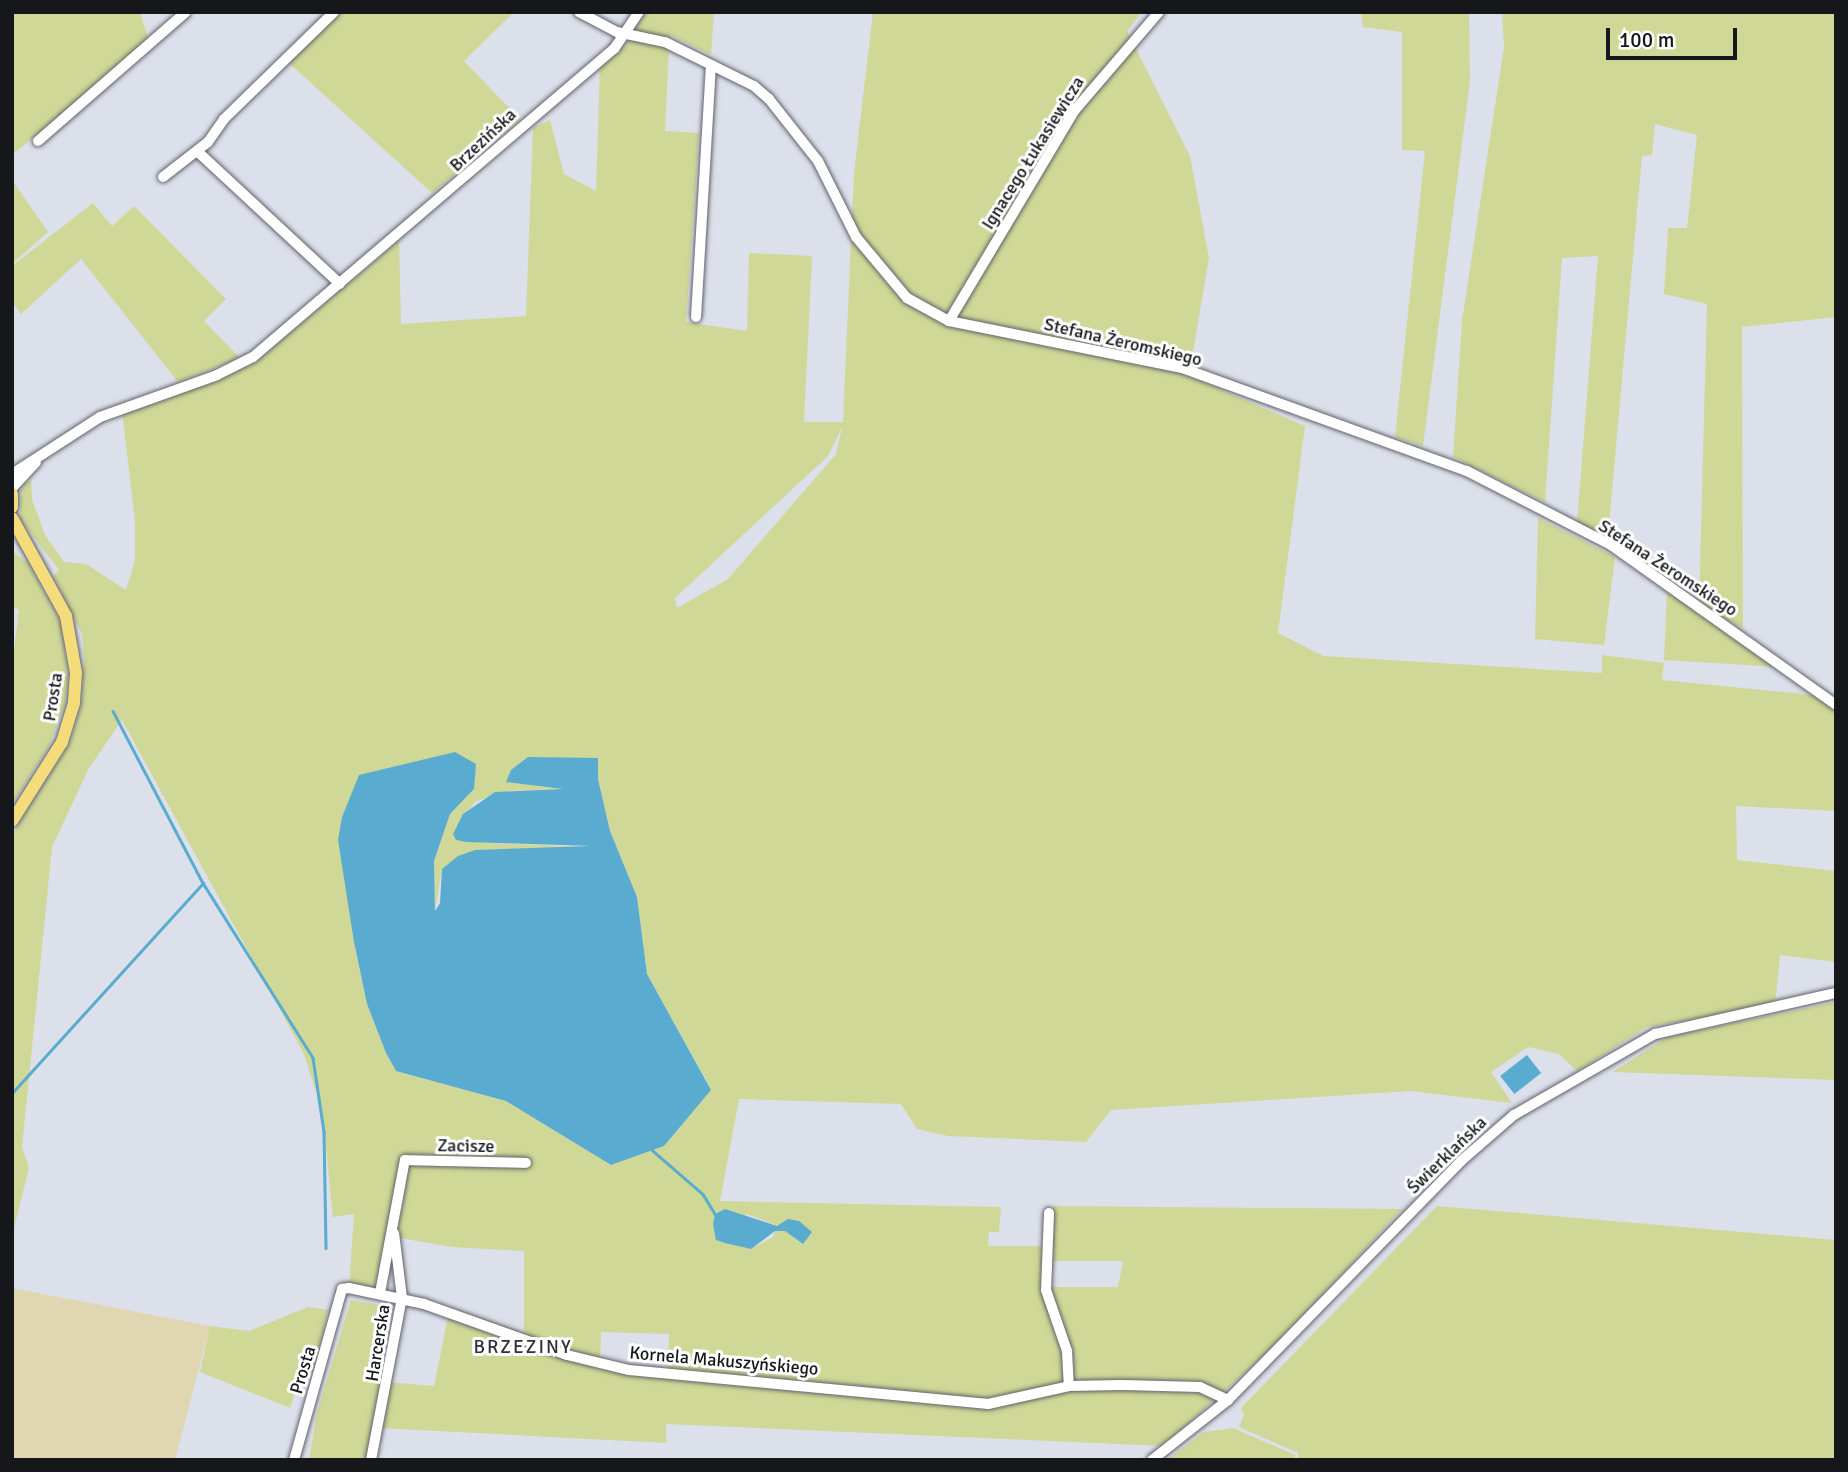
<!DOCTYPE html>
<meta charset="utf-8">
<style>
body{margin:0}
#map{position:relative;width:1848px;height:1472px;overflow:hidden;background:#dce0ea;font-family:Signika,sans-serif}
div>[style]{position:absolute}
.green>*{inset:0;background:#cfd896}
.sand>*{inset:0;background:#e0d7b2}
.water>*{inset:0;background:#59accf;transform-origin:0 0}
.stream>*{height:2.5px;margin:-1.25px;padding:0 1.25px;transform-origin:1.25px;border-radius:1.25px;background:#59accf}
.roads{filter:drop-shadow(0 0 2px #60636c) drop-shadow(0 0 2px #60636c)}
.minor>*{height:10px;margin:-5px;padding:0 5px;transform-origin:5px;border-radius:5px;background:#fff}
.major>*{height:12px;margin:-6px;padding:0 6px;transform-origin:6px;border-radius:6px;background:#f4dc7a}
span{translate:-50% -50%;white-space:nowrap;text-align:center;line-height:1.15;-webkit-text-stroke:6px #fff;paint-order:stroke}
.street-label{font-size:18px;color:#15171a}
.neighbourhood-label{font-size:19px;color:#2d3138;letter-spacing:2px}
.frame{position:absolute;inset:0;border:14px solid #15171a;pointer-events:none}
.scale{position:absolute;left:1606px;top:28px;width:131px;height:32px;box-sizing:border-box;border:4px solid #15171a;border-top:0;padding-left:9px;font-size:21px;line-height:24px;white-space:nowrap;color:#15171a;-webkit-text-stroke:5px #fff;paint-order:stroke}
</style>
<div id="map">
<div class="green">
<i style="clip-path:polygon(12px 12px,140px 12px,149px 42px,12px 155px)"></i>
<i style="clip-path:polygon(341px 12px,514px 12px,464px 61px,520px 119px,432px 193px,289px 63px)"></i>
<i style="clip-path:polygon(644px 12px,714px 12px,711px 55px,670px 35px,670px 39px,633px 30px)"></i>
<i style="clip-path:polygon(evenodd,873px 12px,1142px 12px,1127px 31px,1190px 156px,1209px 258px,1189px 376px,1305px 426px,1278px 633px,1323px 656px,1602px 673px,1602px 655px,1664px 663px,1662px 680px,1813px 695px,1836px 710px,1836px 811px,1736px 806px,1737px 860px,1836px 871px,1836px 962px,1780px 955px,1775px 1006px,1647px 1027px,1577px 1071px,1559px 1054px,1528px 1047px,1491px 1072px,1512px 1103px,1410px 1091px,1111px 1110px,1086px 1142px,948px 1136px,917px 1129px,901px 1104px,739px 1099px,720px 1201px,1001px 1207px,999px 1232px,989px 1232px,988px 1246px,1050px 1246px,1053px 1206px,1402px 1209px,1271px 1349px,1163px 1446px,666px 1424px,666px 1443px,379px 1428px,376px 1460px,309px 1460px,317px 1413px,351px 1300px,387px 1306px,374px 1381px,434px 1386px,450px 1307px,524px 1333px,524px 1251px,452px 1247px,394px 1237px,405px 1196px,392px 1201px,376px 1288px,349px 1288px,354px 1214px,333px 1217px,322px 1110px,303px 1052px,122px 720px,89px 768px,52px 847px,22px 1147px,29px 1168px,12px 1236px,12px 835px,71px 741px,82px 701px,84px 658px,82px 634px,54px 576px,59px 570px,20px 519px,21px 487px,31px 480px,32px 499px,45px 535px,64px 562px,86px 564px,126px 590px,135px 560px,135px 521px,122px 411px,253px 364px,399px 241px,401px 324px,526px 316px,533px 128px,550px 120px,564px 174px,596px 191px,600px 65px,630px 41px,646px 40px,669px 48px,665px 131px,699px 133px,686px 322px,747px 331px,749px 253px,812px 256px,804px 422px,843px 422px,854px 173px,873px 12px,842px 427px,836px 454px,728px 579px,677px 608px,675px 598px,828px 456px,842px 427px,873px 12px,455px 752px,474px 789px,450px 814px,434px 861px,435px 911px,442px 869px,475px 850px,591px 847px,486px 843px,456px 827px,475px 802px,505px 791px,565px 789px,507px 782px,598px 779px,610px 831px,637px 897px,647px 974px,711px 1089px,664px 1146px,611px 1165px,506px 1101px,396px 1071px,386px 1053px,367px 1004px,355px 948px,416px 764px,455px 752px,873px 12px,747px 1214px,778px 1226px,788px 1219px,799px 1221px,803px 1244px,785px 1231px,775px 1231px,773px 1237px,751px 1249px,716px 1240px,747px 1214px,873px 12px,1049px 1261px,1123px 1261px,1118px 1287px,1049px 1287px,1049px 1261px,873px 12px,601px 1332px,669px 1334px,668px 1369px,600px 1360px,601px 1332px)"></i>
<i style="clip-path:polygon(1361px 12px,1469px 12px,1470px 81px,1423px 446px,1395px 437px,1425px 151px,1402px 150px,1402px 32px,1363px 27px)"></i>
<i style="clip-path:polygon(1502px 12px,1836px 12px,1836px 317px,1742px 327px,1743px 628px,1699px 606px,1707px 304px,1664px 294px,1668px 228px,1687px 228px,1697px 135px,1655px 124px,1652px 155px,1642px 156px,1608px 536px,1577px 523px,1598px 256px,1562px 258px,1545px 502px,1453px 457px,1462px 321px,1504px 47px)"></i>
<i style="clip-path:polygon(12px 180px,48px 232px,12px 264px)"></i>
<i style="clip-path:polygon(93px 203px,112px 226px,134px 206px,226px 299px,204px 321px,240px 358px,178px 382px,81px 259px,21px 314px,12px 302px,12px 266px)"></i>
<i style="clip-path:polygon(1538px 518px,1615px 557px,1604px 645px,1535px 639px)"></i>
<i style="clip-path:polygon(12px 551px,27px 562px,61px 623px,68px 679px,65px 704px,49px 746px,12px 804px,12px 667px,19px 609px,12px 608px)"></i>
<i style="clip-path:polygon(1667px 590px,1779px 667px,1664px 660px)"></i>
<i style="clip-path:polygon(1836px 1002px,1836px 1080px,1613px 1072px,1667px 1037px)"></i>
<i style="clip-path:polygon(1437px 1206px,1836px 1240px,1836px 1460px,1298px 1460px,1298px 1453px,1239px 1427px,1244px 1415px,1241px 1408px)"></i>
<i style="clip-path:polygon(308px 1307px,328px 1310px,314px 1371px,302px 1370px,290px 1408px,200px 1372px,210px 1326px,249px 1331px)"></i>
<i style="clip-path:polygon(1233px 1428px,1295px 1455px,1295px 1460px,1167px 1460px,1204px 1432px)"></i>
</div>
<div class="sand">
<i style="clip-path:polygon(12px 1288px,210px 1326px,175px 1460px,12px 1458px)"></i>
</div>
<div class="water">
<i style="clip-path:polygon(455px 752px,476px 764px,474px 789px,450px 814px,434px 861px,435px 911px,440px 903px,442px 869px,458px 856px,475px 850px,591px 846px,467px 842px,456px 840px,453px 834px,463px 814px,495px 792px,563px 789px,506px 782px,511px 770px,528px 757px,598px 758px,598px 779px,610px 831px,637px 897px,647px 974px,711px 1090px,664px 1146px,611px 1165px,506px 1101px,396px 1071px,386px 1053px,367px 1004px,354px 942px,338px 840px,342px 817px,359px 775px)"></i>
<i style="left:1527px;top:1055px;width:23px;height:34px;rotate:52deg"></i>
<i style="clip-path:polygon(725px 1209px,777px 1226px,788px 1219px,799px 1221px,812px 1232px,803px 1244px,785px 1231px,775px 1231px,751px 1249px,725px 1243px,716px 1240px,713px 1224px,715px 1214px)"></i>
</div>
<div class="stream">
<i style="left:113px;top:711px;width:194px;rotate:62.4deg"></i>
<i style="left:203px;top:883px;width:207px;rotate:57.8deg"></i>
<i style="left:313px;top:1058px;width:75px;rotate:81.5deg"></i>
<i style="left:324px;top:1132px;width:116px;rotate:89deg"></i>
<i style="left:12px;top:1093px;width:284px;rotate:-47.7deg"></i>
<i style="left:652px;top:1150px;width:67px;rotate:40.8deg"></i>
<i style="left:703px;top:1194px;width:23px;rotate:59deg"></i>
</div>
<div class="roads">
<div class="minor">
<i style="left:579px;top:12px;width:43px;rotate:27.8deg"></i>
<i style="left:617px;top:32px;width:49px;rotate:11.8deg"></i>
<i style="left:665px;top:42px;width:99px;rotate:26.3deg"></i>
<i style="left:754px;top:86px;width:20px;rotate:41deg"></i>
<i style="left:769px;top:99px;width:79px;rotate:51.7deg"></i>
<i style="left:818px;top:161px;width:85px;rotate:63.4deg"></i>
<i style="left:856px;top:237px;width:80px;rotate:50.1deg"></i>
<i style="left:907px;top:298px;width:48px;rotate:28.7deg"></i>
<i style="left:949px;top:321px;width:238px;rotate:11.4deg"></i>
<i style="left:1182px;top:368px;width:303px;rotate:19.9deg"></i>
<i style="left:1467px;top:471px;width:162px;rotate:27.2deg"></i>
<i style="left:1611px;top:545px;width:276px;rotate:35.4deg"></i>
<i style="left:38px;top:141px;width:196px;rotate:-41.1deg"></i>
<i style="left:197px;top:151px;width:195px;rotate:42.9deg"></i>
<i style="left:163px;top:177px;width:57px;rotate:-37.9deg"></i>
<i style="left:208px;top:142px;width:28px;rotate:-55deg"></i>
<i style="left:224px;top:119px;width:153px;rotate:-44.2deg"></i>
<i style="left:696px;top:317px;width:251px;rotate:-86.6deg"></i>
<i style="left:949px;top:321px;width:246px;rotate:-59.2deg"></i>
<i style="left:1075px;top:110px;width:129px;rotate:-49.4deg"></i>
<i style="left:12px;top:474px;width:105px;rotate:-32.9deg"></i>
<i style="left:100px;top:417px;width:124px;rotate:-19.7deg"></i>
<i style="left:217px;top:375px;width:40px;rotate:-26.6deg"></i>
<i style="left:253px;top:357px;width:475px;rotate:-40.5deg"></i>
<i style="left:614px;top:49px;width:45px;rotate:-56deg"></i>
<i style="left:12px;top:488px;width:35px;rotate:-47deg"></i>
<i style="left:1049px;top:1213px;width:77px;rotate:92.2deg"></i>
<i style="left:1046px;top:1290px;width:65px;rotate:71deg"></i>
<i style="left:1067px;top:1351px;width:35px;rotate:87deg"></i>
<i style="left:380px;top:1293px;width:135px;rotate:-79.4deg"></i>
<i style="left:405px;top:1160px;width:121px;rotate:1.4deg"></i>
<i style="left:294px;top:1460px;width:178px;rotate:-74.3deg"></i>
<i style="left:342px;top:1289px;width:7px;rotate:-8deg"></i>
<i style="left:349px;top:1288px;width:77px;rotate:12deg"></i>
<i style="left:424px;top:1304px;width:152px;rotate:19.6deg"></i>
<i style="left:567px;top:1355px;width:64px;rotate:13.6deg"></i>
<i style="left:629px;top:1370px;width:361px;rotate:5.4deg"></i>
<i style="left:988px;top:1404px;width:83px;rotate:-12.5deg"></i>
<i style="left:1069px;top:1386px;width:51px;rotate:-1.1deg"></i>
<i style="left:1120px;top:1385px;width:80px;rotate:1.4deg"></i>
<i style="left:1200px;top:1387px;width:31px;rotate:25deg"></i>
<i style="left:371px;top:1460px;width:165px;rotate:-79.2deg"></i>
<i style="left:402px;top:1298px;width:65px;rotate:-97deg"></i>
<i style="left:1152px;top:1460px;width:97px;rotate:-38.3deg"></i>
<i style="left:1228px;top:1400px;width:334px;rotate:-45.7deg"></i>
<i style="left:1461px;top:1161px;width:70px;rotate:-41deg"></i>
<i style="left:1514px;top:1115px;width:163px;rotate:-29.9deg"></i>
<i style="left:1655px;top:1034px;width:186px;rotate:-12.8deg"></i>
</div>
<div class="major">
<i style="left:12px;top:494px;width:13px;rotate:90deg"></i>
<i style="left:12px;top:518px;width:112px;rotate:61.1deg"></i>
<i style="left:66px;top:616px;width:58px;rotate:80deg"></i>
<i style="left:76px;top:673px;width:30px;rotate:94deg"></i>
<i style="left:74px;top:703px;width:41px;rotate:107.1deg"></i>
<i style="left:62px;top:742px;width:93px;rotate:122.3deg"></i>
</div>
</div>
<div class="street-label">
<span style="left:483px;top:140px;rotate:-43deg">Brzezińska</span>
<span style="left:1033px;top:153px;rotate:-58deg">Ignacego Łukasiewicza</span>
<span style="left:1123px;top:342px;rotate:13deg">Stefana Żeromskiego</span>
<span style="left:1668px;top:568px;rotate:33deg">Stefana Żeromskiego</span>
<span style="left:53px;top:697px;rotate:-81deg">Prosta</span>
<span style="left:466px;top:1146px;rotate:1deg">Zacisze</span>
<span style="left:1447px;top:1155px;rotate:-44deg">Świerklańska</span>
<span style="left:378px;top:1343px;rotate:-81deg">Harcerska</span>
<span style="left:724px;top:1361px;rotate:5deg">Kornela Makuszyńskiego</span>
<span style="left:303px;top:1370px;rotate:-73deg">Prosta</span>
</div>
<div class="neighbourhood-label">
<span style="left:523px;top:1348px">BRZEZINY</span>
</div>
<div class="frame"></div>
<div class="scale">100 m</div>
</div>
